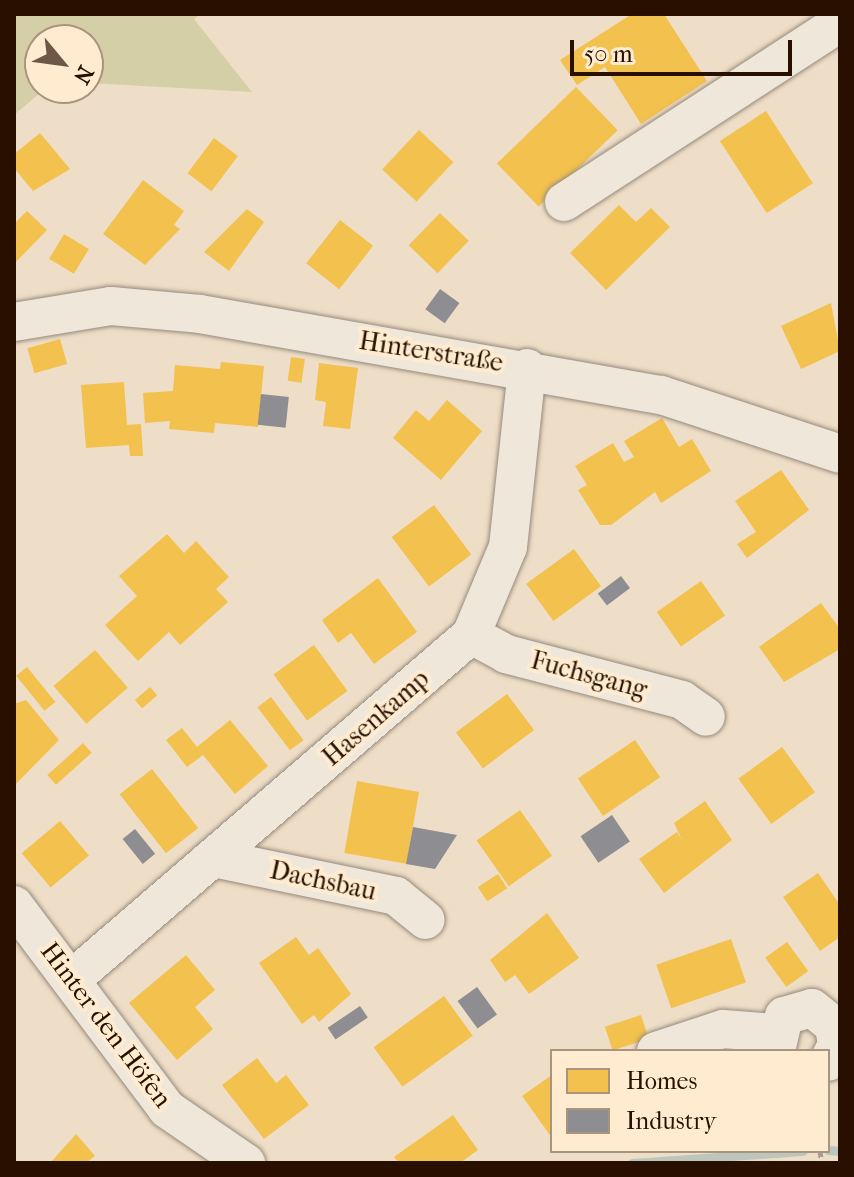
<!DOCTYPE html>
<meta charset="utf-8">
<style>
body{margin:0}
#map{position:relative;width:854px;height:1177px;overflow:hidden;background:#efdec7;font-family:"IM FELL French Canon",serif}
div>[style]{position:absolute}
.green>*{inset:0;background:#d5cfa8}
.homes>*{inset:0;background:#f2c14e;transform-origin:0 0}
.industry>*{inset:0;background:#8d8d92;transform-origin:0 0}
.stream>*{height:9px;margin:-4.5px;padding:0 4.5px;transform-origin:4.5px;border-radius:4.5px;background:#bcc6bd}
.path>*{height:5px;margin-top:-2.5px;transform-origin:0;background:repeating-linear-gradient(90deg,#a89e94 0 6px,transparent 0 10px)}
.roads{filter:drop-shadow(0 0 2px #968a7c) drop-shadow(0 0 2px #968a7c)}
.minor>*{height:38px;margin:-19px;padding:0 19px;transform-origin:19px;border-radius:19px;background:#f0e7db}
span{translate:-50% -50%;white-space:nowrap;text-align:center;line-height:1.15;-webkit-text-stroke:8px #ffecd0;paint-order:stroke}
.street-label{font-size:26px;color:#280f00}
.frame{position:absolute;inset:0;border:16px solid #280f00;pointer-events:none}
.legend{position:absolute;left:550px;top:1049px;width:280px;height:104px;box-sizing:border-box;background:#ffecd0;border:2px solid #a9947d;margin:0;padding:10px 14px;list-style:none;font-size:24px;color:#280f00}
.legend li{display:flex;align-items:center;gap:16px;height:40px}
.legend b{width:40px;border:2px solid #a9947d}
.north{position:absolute;left:24px;top:24px;width:80px;height:80px;box-sizing:border-box;background:#ffecd0;border:2px solid #a9947d;border-radius:50%;rotate:119deg;font-size:22px;font-weight:700;line-height:32px;text-align:center;color:#280f00}
.north::after{content:'';display:block;margin:auto;width:28px;height:36px;background:#6e5746;clip-path:polygon(50% 0,100% 100%,50% 72%,0 100%)}
.scale{position:absolute;left:570px;top:40px;width:222px;height:36px;box-sizing:border-box;border:4px solid #280f00;border-top:0;padding-left:10px;font-size:24px;line-height:28px;white-space:nowrap;color:#280f00;-webkit-text-stroke:6px #ffecd0;paint-order:stroke}
</style>
<div id="map">
<div class="green">
<i style="clip-path:polygon(14px 14px,201px 14px,194px 19px,252px 92px,88px 83px,88px 40px,40px 40px,40px 88px,46px 88px,14px 115px)"></i>
</div>
<div class="homes">
<i style="clip-path:polygon(632px 14px,664px 14px,707px 81px,641px 124px,605px 67px,577px 85px,560px 60px)"></i>
<i style="left:576px;top:87px;width:60px;height:110px;rotate:46deg"></i>
<i style="left:766px;top:111px;width:86px;height:55px;rotate:57deg"></i>
<i style="left:419px;top:130px;width:47px;height:54px;rotate:43deg"></i>
<i style="clip-path:polygon(40px 133px,70px 169px,33px 191px,14px 168px,14px 154px)"></i>
<i style="left:214px;top:138px;width:30px;height:44px;rotate:37deg"></i>
<i style="clip-path:polygon(143px 180px,184px 211px,174px 225px,180px 229px,145px 265px,103px 234px)"></i>
<i style="clip-path:polygon(619px 205px,636px 222px,651px 208px,670px 227px,606px 290px,570px 253px)"></i>
<i style="clip-path:polygon(247px 209px,264px 222px,229px 271px,204px 252px)"></i>
<i style="clip-path:polygon(27px 211px,47px 230px,14px 264px,14px 224px)"></i>
<i style="left:440px;top:213px;width:40px;height:45px;rotate:44deg"></i>
<i style="left:340px;top:220px;width:42px;height:55px;rotate:38deg"></i>
<i style="left:64px;top:234px;width:29px;height:29px;rotate:31deg"></i>
<i style="clip-path:polygon(831px 303px,840px 351px,801px 369px,781px 326px)"></i>
<i style="left:60px;top:339px;width:26px;height:34px;rotate:74deg"></i>
<i style="left:291px;top:357px;width:14px;height:24px;rotate:8deg"></i>
<i style="clip-path:polygon(221px 362px,264px 366px,258px 427px,215px 423px,214px 433px,169px 429px,170px 421px,145px 423px,143px 393px,173px 391px,175px 365px,220px 369px)"></i>
<i style="clip-path:polygon(319px 363px,358px 368px,350px 429px,323px 426px,326px 402px,315px 400px)"></i>
<i style="clip-path:polygon(124px 382px,127px 425px,141px 424px,143px 456px,130px 456px,129px 445px,86px 448px,81px 385px)"></i>
<i style="clip-path:polygon(447px 400px,482px 431px,441px 480px,393px 438px,416px 410px,429px 421px)"></i>
<i style="clip-path:polygon(662px 418px,679px 447px,692px 439px,711px 471px,661px 503px,655px 492px,611px 525px,600px 525px,578px 490px,587px 485px,575px 466px,613px 443px,624px 462px,634px 457px,624px 441px)"></i>
<i style="clip-path:polygon(781px 470px,809px 510px,747px 558px,737px 544px,756px 532px,735px 501px)"></i>
<i style="left:434px;top:505px;width:62px;height:53px;rotate:53deg"></i>
<i style="clip-path:polygon(167px 534px,184px 553px,196px 541px,229px 577px,216px 589px,228px 602px,180px 645px,169px 632px,138px 661px,105px 625px,137px 596px,119px 576px)"></i>
<i style="left:574px;top:549px;width:46px;height:59px;rotate:54deg"></i>
<i style="clip-path:polygon(378px 578px,417px 632px,374px 664px,351px 633px,338px 643px,322px 620px)"></i>
<i style="left:701px;top:581px;width:42px;height:54px;rotate:55deg"></i>
<i style="clip-path:polygon(821px 603px,840px 629px,840px 649px,784px 682px,759px 647px)"></i>
<i style="left:314px;top:645px;width:57px;height:50px;rotate:54deg"></i>
<i style="left:95px;top:650px;width:50px;height:55px;rotate:49deg"></i>
<i style="left:27px;top:667px;width:45px;height:14px;rotate:51deg"></i>
<i style="left:150px;top:687px;width:11px;height:20px;rotate:49deg"></i>
<i style="left:507px;top:694px;width:45px;height:64px;rotate:53deg"></i>
<i style="left:271px;top:697px;width:54px;height:17px;rotate:53deg"></i>
<i style="clip-path:polygon(26px 700px,59px 740px,14px 786px,14px 704px)"></i>
<i style="clip-path:polygon(230px 720px,268px 766px,235px 794px,203px 755px,187px 767px,166px 740px,182px 728px,197px 747px)"></i>
<i style="left:635px;top:740px;width:45px;height:69px;rotate:56deg"></i>
<i style="left:83px;top:743px;width:13px;height:48px;rotate:48deg"></i>
<i style="left:782px;top:747px;width:56px;height:54px;rotate:54deg"></i>
<i style="left:152px;top:769px;width:75px;height:41px;rotate:52deg"></i>
<i style="left:357px;top:781px;width:63px;height:73px;rotate:10deg"></i>
<i style="clip-path:polygon(705px 801px,732px 840px,664px 893px,639px 859px,677px 832px,682px 840px,674px 823px)"></i>
<i style="left:520px;top:810px;width:56px;height:53px;rotate:55deg"></i>
<i style="left:60px;top:821px;width:45px;height:50px;rotate:50deg"></i>
<i style="clip-path:polygon(818px 873px,840px 905px,840px 937px,820px 951px,783px 897px)"></i>
<i style="left:498px;top:874px;width:17px;height:24px;rotate:57deg"></i>
<i style="clip-path:polygon(547px 913px,579px 958px,529px 994px,515px 975px,505px 982px,490px 960px)"></i>
<i style="clip-path:polygon(296px 937px,309px 955px,318px 948px,351px 994px,319px 1022px,314px 1015px,302px 1024px,259px 963px)"></i>
<i style="left:731px;top:939px;width:46px;height:79px;rotate:71deg"></i>
<i style="left:787px;top:942px;width:36px;height:27px;rotate:54deg"></i>
<i style="clip-path:polygon(186px 955px,215px 990px,195px 1007px,213px 1029px,177px 1060px,129px 1003px)"></i>
<i style="left:444px;top:996px;width:49px;height:87px;rotate:54deg"></i>
<i style="left:641px;top:1015px;width:25px;height:38px;rotate:72deg"></i>
<i style="clip-path:polygon(257px 1058px,276px 1083px,286px 1075px,309px 1105px,264px 1139px,222px 1085px)"></i>
<i style="clip-path:polygon(552px 1075px,552px 1138px,522px 1096px)"></i>
<i style="clip-path:polygon(453px 1115px,478px 1150px,460px 1163px,399px 1163px,394px 1157px)"></i>
<i style="clip-path:polygon(76px 1134px,95px 1156px,86px 1163px,50px 1163px)"></i>
</div>
<div class="industry">
<i style="left:440px;top:289px;width:24px;height:25px;rotate:36deg"></i>
<i style="left:261px;top:394px;width:28px;height:31px;rotate:6deg"></i>
<i style="left:621px;top:576px;width:15px;height:29px;rotate:53deg"></i>
<i style="left:612px;top:815px;width:32px;height:38px;rotate:56deg"></i>
<i style="clip-path:polygon(413px 827px,457px 835px,435px 869px,406px 864px)"></i>
<i style="left:135px;top:829px;width:32px;height:16px;rotate:51deg"></i>
<i style="left:477px;top:987px;width:34px;height:24px;rotate:54deg"></i>
<i style="left:360px;top:1006px;width:14px;height:39px;rotate:56deg"></i>
</div>
<div class="stream">
<i style="left:828px;top:1150px;width:12px;rotate:5deg"></i>
<i style="left:632px;top:1163px;width:171px;rotate:-4deg"></i>
</div>
<div class="path">
<i style="left:820px;top:1151px;width:12px;rotate:81deg"></i>
</div>
<div class="roads">
<div class="minor">
<i style="left:564px;top:202px;width:329px;rotate:-33deg"></i>
<i style="left:14px;top:322px;width:98px;rotate:-9.4deg"></i>
<i style="left:111px;top:306px;width:89px;rotate:5.1deg"></i>
<i style="left:200px;top:314px;width:468px;rotate:10deg"></i>
<i style="left:661px;top:395px;width:188px;rotate:18.2deg"></i>
<i style="left:471px;top:635px;width:40px;rotate:28deg"></i>
<i style="left:506px;top:654px;width:182px;rotate:14.6deg"></i>
<i style="left:682px;top:700px;width:29px;rotate:35deg"></i>
<i style="left:213px;top:858px;width:187px;rotate:11.7deg"></i>
<i style="left:396px;top:896px;width:38px;rotate:39deg"></i>
<i style="left:14px;top:905px;width:255px;rotate:53.1deg"></i>
<i style="left:167px;top:1109px;width:96px;rotate:34.4deg"></i>
<i style="left:71px;top:980px;width:528px;rotate:-40.78deg"></i>
<i style="left:471px;top:635px;width:95px;rotate:-67.2deg"></i>
<i style="left:508px;top:547px;width:180px;rotate:-83.9deg"></i>
<i style="left:656px;top:1051px;width:71px;rotate:-18.2deg"></i>
<i style="left:723px;top:1029px;width:52px;rotate:4.4deg"></i>
<i style="left:776px;top:1051px;width:36px;rotate:-77deg"></i>
<i style="left:784px;top:1016px;width:29px;rotate:-16deg"></i>
<i style="left:812px;top:1008px;width:28px;rotate:39deg"></i>
<i style="left:834px;top:1026px;width:19px;rotate:81deg"></i>
<i style="left:837px;top:1045px;width:19px;rotate:118deg"></i>
</div>
</div>
<div class="street-label">
<span style="left:431px;top:352px;rotate:9deg">Hinterstraße</span>
<span style="left:589px;top:675px;rotate:15deg">Fuchsgang</span>
<span style="left:376px;top:718px;rotate:-41deg">Hasenkamp</span>
<span style="left:323px;top:881px;rotate:12deg">Dachsbau</span>
<span style="left:106px;top:1025px;rotate:53deg">Hinter den Höfen</span>
</div>
<div class="frame"></div>
<ul class="legend">
<li><b style="height:22px;background:#f2c14e"></b>Homes</li>
<li><b style="height:22px;background:#8d8d92"></b>Industry</li>
</ul>
<div class="north">N</div>
<div class="scale">50 m</div>
</div>
